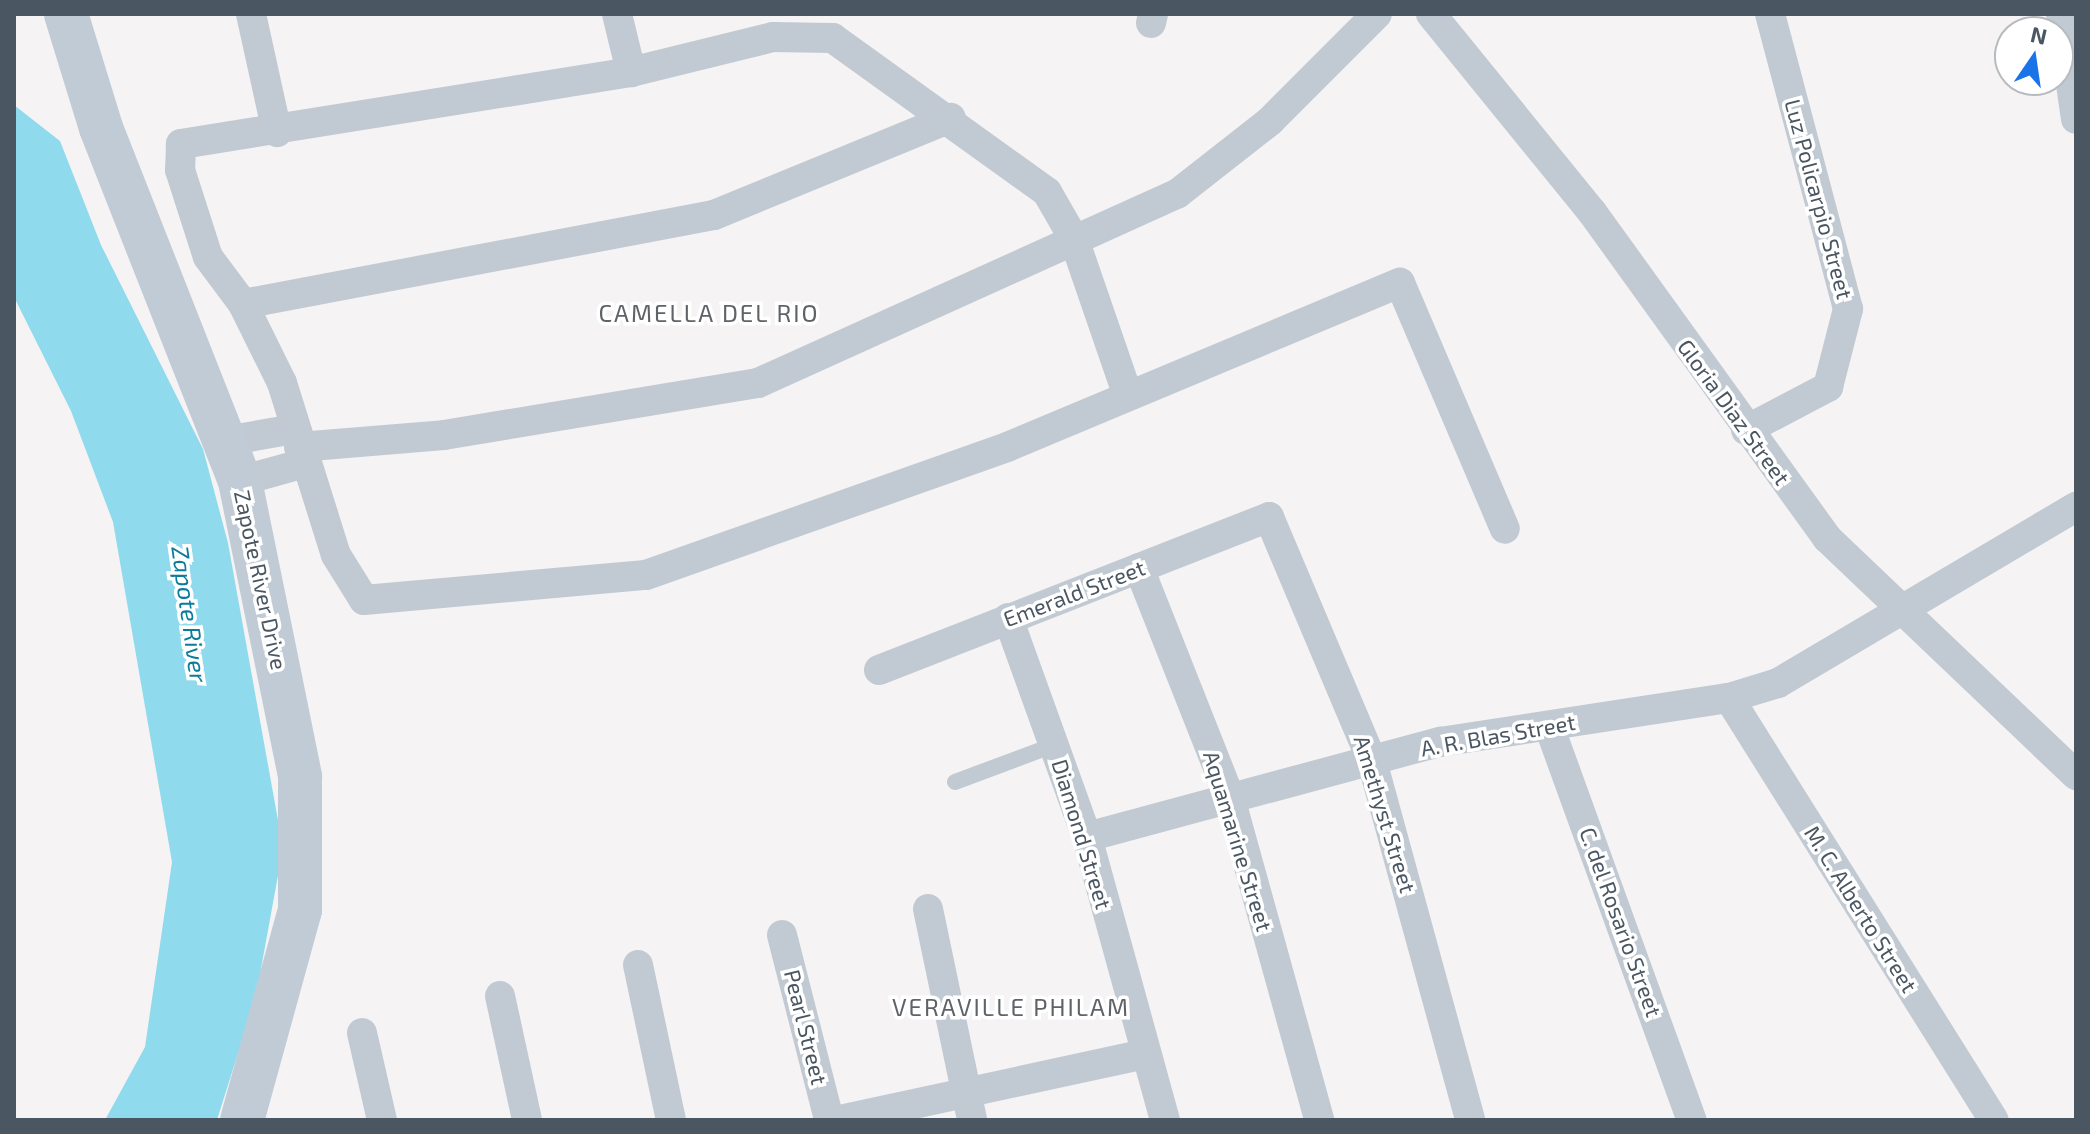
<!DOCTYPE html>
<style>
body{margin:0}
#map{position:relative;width:2090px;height:1134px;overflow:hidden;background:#f5f3f3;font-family:"Exo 2",sans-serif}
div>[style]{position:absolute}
.water>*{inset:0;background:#90daee}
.lane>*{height:16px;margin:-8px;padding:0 8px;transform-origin:8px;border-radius:8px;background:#c1cad2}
.street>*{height:30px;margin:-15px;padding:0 15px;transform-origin:15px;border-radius:15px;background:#c1cad2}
.secondary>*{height:44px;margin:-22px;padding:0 22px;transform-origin:22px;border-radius:22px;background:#c1cbd6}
span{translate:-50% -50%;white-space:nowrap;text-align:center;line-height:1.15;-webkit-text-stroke:7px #fff;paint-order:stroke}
.street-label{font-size:22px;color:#4a5661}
.neighbourhood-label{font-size:24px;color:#5f6368;letter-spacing:2px}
.water-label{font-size:24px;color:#0c7c9b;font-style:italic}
.frame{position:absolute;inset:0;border:16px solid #4a5661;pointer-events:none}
.north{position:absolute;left:1994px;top:16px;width:80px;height:80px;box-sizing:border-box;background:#fff;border:2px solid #b7bbc0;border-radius:50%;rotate:13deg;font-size:22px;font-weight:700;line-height:32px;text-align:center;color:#4a5661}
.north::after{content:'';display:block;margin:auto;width:28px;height:36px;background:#1a73e8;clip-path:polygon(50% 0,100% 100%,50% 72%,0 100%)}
</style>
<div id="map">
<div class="water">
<i style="clip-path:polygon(14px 105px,60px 141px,101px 245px,203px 449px,228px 543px,283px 848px,256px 996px,217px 1120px,105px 1120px,145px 1047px,172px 862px,113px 522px,71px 411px,14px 297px)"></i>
</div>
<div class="lane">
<i style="left:955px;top:782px;width:106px;rotate:-20.5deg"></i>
</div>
<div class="street">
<i style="left:251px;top:14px;width:121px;rotate:77.6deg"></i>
<i style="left:617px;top:14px;width:60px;rotate:76.4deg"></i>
<i style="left:1431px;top:14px;width:255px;rotate:50.9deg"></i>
<i style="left:1592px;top:212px;width:402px;rotate:54.2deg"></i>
<i style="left:1827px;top:538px;width:344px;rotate:43.6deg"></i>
<i style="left:2061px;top:14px;width:106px;rotate:81.9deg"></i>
<i style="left:1151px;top:23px;width:9px;rotate:-77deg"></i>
<i style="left:243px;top:304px;width:479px;rotate:-10.7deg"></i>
<i style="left:714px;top:215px;width:256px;rotate:-22.3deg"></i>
<i style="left:1127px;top:393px;width:163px;rotate:-109deg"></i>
<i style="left:1074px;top:239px;width:54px;rotate:-119.9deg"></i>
<i style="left:1047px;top:192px;width:264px;rotate:-144.3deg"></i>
<i style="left:833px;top:38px;width:60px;rotate:-179deg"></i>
<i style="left:773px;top:37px;width:146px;rotate:166.2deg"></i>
<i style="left:631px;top:72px;width:456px;rotate:170.9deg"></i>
<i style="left:181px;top:144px;width:26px;rotate:92deg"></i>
<i style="left:180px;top:170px;width:91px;rotate:72.2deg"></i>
<i style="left:208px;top:257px;width:59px;rotate:53.3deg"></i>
<i style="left:243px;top:304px;width:88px;rotate:63.7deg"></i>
<i style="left:282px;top:383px;width:180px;rotate:72.6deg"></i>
<i style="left:336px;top:555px;width:53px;rotate:58.1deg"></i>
<i style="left:364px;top:600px;width:283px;rotate:-5.1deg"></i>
<i style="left:646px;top:575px;width:383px;rotate:-19.5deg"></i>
<i style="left:1007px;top:447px;width:426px;rotate:-22.7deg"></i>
<i style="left:1400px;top:283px;width:267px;rotate:66.9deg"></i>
<i style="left:1746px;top:430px;width:93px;rotate:-27.7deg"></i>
<i style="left:1828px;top:387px;width:81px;rotate:-75.6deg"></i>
<i style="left:1848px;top:309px;width:305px;rotate:-104.8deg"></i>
<i style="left:226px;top:441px;width:69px;rotate:-10deg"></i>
<i style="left:299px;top:447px;width:145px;rotate:-4.7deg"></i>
<i style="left:444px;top:435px;width:318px;rotate:-9.4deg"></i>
<i style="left:758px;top:383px;width:460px;rotate:-24.3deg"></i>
<i style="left:1177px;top:194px;width:118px;rotate:-38.1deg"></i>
<i style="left:1270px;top:121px;width:151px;rotate:-45deg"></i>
<i style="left:240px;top:481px;width:67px;rotate:-15.5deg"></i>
<i style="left:1139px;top:568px;width:247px;rotate:68.4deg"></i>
<i style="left:1230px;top:798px;width:334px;rotate:74.5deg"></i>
<i style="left:1008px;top:618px;width:233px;rotate:70.2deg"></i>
<i style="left:1087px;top:837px;width:294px;rotate:74.6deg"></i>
<i style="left:879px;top:670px;width:419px;rotate:-21.4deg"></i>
<i style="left:1269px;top:517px;width:265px;rotate:67.1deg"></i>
<i style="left:1372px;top:761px;width:372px;rotate:74.7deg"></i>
<i style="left:1729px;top:698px;width:498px;rotate:57.9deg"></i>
<i style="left:1549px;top:726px;width:419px;rotate:70.1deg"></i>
<i style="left:1087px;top:837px;width:366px;rotate:-15.1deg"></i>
<i style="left:1440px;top:742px;width:292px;rotate:-8.7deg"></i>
<i style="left:1729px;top:698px;width:51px;rotate:-17deg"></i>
<i style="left:1778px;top:683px;width:346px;rotate:-30.6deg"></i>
<i style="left:928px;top:909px;width:216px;rotate:78.2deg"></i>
<i style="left:782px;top:935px;width:191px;rotate:75.7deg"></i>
<i style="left:638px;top:965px;width:158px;rotate:78deg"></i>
<i style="left:500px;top:996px;width:127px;rotate:77.7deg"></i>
<i style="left:362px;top:1033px;width:89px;rotate:77.1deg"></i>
<i style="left:840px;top:1120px;width:311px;rotate:-12.2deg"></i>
</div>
<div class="secondary">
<i style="left:66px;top:14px;width:119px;rotate:72.9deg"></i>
<i style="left:101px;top:128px;width:379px;rotate:68.5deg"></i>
<i style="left:240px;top:481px;width:302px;rotate:78.5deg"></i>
<i style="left:300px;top:777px;width:133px;rotate:90deg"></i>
<i style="left:300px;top:910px;width:218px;rotate:105.4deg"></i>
</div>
<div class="street-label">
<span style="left:1819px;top:199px;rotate:75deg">Luz Policarpio Street</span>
<span style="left:1734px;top:412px;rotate:54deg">Gloria Diaz Street</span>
<span style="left:261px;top:580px;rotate:78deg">Zapote River Drive</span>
<span style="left:1074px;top:593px;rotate:-21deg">Emerald Street</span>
<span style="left:1498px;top:735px;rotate:-10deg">A. R. Blas Street</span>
<span style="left:1385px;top:814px;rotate:73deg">Amethyst Street</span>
<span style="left:1082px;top:834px;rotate:73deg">Diamond Street</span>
<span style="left:1238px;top:841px;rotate:73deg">Aquamarine Street</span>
<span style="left:1861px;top:909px;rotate:58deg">M. C. Alberto Street</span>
<span style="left:1621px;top:922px;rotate:70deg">C. del Rosario Street</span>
<span style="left:806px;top:1027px;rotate:76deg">Pearl Street</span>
</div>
<div class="neighbourhood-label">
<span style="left:709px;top:313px">CAMELLA DEL RIO</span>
<span style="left:1011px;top:1007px">VERAVILLE PHILAM</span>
</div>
<div class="water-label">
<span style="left:190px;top:614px;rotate:82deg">Zapote River</span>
</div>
<div class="frame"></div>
<div class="north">N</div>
</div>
